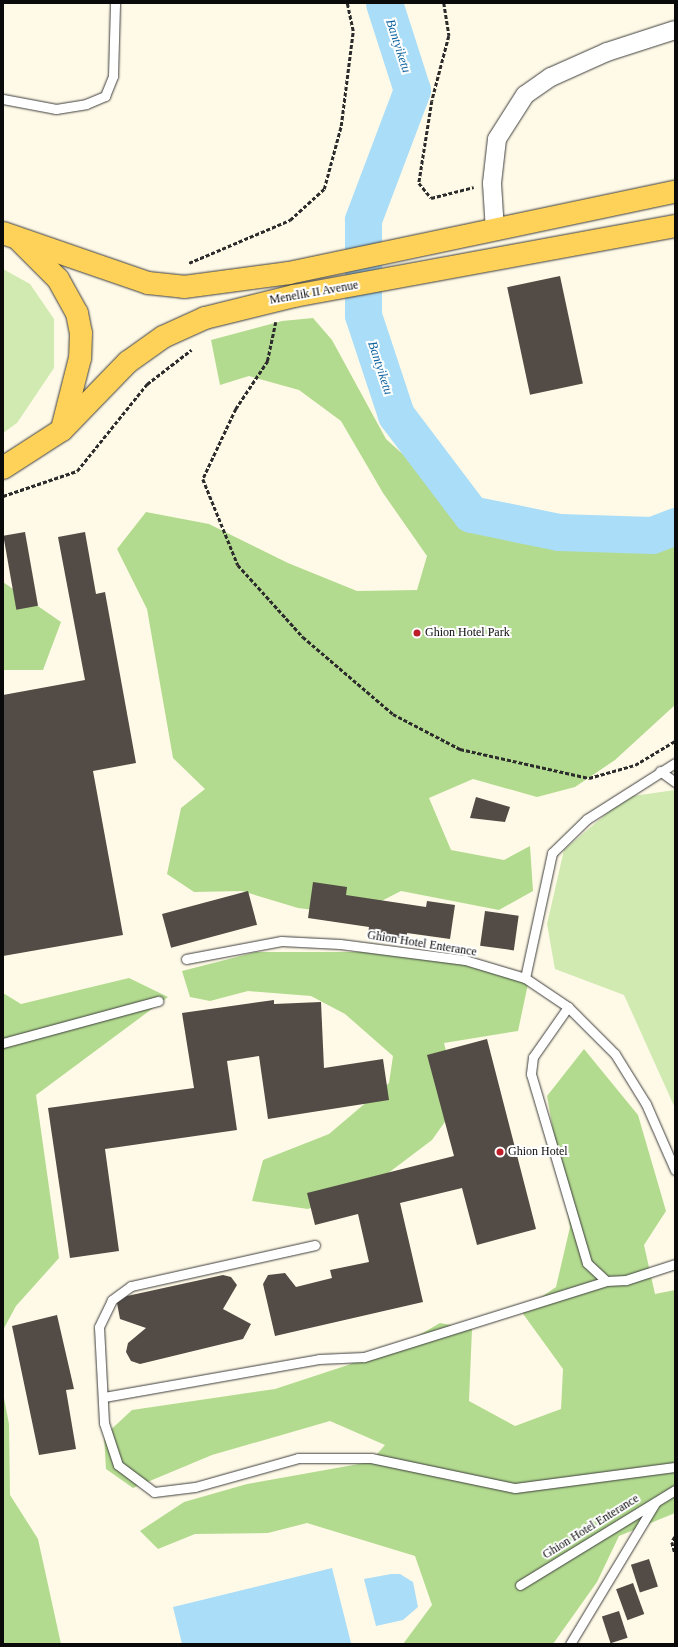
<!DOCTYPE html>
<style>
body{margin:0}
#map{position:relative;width:678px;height:1647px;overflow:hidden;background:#fffae7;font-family:"Times New Roman",serif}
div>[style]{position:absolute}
.green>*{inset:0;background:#d0eab1}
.forest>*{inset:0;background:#b3db8f}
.water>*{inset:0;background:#aaddf8}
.river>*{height:37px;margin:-18.5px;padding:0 18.5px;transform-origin:18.5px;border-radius:18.5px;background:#aaddf8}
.building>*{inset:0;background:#534b46;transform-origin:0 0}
.path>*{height:2.5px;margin-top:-1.25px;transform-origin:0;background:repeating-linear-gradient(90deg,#2c2c2c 0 4px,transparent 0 6px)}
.roads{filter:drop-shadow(0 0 1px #3d3d3d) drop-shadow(0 0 1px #3d3d3d)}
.service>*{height:9px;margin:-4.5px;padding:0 4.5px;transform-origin:4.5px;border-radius:4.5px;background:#fff}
.minor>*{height:18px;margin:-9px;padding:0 9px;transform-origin:9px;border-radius:9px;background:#fff}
.primary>*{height:22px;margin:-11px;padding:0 11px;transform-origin:11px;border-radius:11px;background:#fed258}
.dots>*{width:11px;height:11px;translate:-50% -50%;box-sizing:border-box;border:2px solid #fff;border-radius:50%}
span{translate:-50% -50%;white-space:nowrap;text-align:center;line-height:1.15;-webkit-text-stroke:4px #fff;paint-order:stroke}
.street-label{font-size:12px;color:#0a0a0a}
.poi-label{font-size:12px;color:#0a0a0a}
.left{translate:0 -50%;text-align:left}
.water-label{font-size:13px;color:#10649f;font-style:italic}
.frame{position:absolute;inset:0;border:4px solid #0a0a0a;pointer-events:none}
</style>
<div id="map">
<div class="green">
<i style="clip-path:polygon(3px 269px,30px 284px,54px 319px,54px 368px,17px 423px,3px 433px)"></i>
<i style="clip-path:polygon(675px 790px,675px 1108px,624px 995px,555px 969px,547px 924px,564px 850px,626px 797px)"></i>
</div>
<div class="forest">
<i style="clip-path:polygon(313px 318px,332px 340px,386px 439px,450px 497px,522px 532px,613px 531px,675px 511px,675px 705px,615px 760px,575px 787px,537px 797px,473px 779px,429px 798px,451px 850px,504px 860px,530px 846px,533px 891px,499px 910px,401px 891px,354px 915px,298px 908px,242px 891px,194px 892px,167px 874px,181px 808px,205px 789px,173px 758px,147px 609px,117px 549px,146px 512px,209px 524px,288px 563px,357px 591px,417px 590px,427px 556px,383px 493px,341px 421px,299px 390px,249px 376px,220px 385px,211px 340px,282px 321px)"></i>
<i style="clip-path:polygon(3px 582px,61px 622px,43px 670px,3px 670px)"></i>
<i style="clip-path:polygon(256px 952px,396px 952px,462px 964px,528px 984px,518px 1031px,444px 1043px,459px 1102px,432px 1140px,375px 1183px,308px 1209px,252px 1201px,263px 1160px,329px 1134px,389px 1083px,393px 1056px,345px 1014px,311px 996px,248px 991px,210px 1001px,190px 997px,182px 971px)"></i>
<i style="clip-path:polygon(129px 978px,168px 997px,36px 1095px,59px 1258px,16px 1306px,3px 1330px,3px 993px,21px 1004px)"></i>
<i style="clip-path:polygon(584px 1049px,638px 1115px,666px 1211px,644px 1245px,655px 1294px,675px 1290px,675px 1513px,619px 1536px,597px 1582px,553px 1644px,403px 1644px,432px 1605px,415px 1556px,307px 1523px,268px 1533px,195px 1534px,158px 1549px,140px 1531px,184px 1502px,247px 1484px,370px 1462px,385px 1445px,330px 1421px,212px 1455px,133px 1488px,106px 1469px,104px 1436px,132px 1410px,275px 1389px,348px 1365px,409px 1341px,440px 1323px,472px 1329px,469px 1401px,515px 1426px,561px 1409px,563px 1369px,521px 1311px,556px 1287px,570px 1227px,547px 1096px)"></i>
<i style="clip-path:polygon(3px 1393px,9px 1424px,10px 1495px,38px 1539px,61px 1644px,3px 1644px)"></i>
</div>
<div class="water">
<i style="clip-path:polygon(332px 1568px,351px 1643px,182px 1644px,173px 1607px)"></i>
<i style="clip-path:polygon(391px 1574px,400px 1574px,413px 1582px,418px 1607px,403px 1620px,376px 1626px,364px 1579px)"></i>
</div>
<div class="river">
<i style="left:384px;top:3px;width:91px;rotate:72.2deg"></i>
<i style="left:412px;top:90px;width:139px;rotate:110.7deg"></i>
<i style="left:363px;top:220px;width:95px;rotate:90deg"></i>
<i style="left:363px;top:315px;width:105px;rotate:71.7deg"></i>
<i style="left:396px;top:415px;width:124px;rotate:52.9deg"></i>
<i style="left:471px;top:514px;width:90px;rotate:11.6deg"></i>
<i style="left:559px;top:532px;width:93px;rotate:1.8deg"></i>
<i style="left:652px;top:535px;width:25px;rotate:-21deg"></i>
</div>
<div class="building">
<i style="left:560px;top:276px;width:110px;height:54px;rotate:78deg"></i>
<i style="left:25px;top:532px;width:75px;height:22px;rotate:80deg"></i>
<i style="clip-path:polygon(85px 532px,96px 594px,105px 592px,136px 763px,93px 771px,123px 935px,3px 956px,3px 695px,85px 680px,58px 537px)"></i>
<i style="clip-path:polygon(476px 797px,510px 807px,505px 822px,470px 818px)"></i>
<i style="clip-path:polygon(313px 882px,347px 887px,346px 895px,426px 907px,427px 901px,455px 905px,450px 939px,407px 933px,407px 939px,368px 934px,369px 927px,308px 918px)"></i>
<i style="left:248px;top:891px;width:35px;height:89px;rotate:75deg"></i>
<i style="left:485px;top:911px;width:34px;height:35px;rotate:8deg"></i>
<i style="clip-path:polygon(274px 1000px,274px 1004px,321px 1002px,324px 1068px,383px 1059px,389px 1100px,268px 1119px,259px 1056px,227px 1061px,237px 1130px,105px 1149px,119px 1251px,70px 1258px,48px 1108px,194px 1088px,182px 1013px)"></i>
<i style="clip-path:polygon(487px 1039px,536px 1229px,477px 1245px,462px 1188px,400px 1203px,423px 1302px,275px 1336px,263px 1284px,268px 1275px,285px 1273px,296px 1287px,332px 1278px,330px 1270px,369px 1262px,358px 1214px,315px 1225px,307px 1193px,454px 1156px,427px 1055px)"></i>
<i style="clip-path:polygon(223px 1275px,231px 1277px,237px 1285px,223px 1309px,251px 1324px,243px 1339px,140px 1364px,131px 1361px,126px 1352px,128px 1343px,146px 1328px,120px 1319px,117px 1303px,127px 1296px)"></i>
<i style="clip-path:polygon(57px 1315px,74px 1389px,66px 1390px,76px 1449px,39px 1455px,12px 1326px)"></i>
<i style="left:649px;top:1559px;width:29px;height:19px;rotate:72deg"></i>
<i style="left:633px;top:1583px;width:33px;height:18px;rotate:70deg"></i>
<i style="left:619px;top:1611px;width:28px;height:18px;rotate:72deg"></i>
</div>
<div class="path">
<i style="left:444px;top:3px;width:33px;rotate:81deg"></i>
<i style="left:449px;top:36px;width:67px;rotate:104.7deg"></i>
<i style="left:432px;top:101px;width:83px;rotate:99deg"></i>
<i style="left:419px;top:183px;width:19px;rotate:51deg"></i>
<i style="left:431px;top:198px;width:44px;rotate:-14.3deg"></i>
<i style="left:189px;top:263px;width:110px;rotate:-23.1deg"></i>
<i style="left:290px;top:220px;width:46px;rotate:-42.4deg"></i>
<i style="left:324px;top:189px;width:65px;rotate:-74.9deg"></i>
<i style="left:341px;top:126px;width:96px;rotate:-82.8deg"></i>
<i style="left:353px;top:31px;width:29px;rotate:-102deg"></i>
<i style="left:276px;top:322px;width:40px;rotate:102deg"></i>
<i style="left:268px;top:361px;width:58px;rotate:123.7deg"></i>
<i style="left:236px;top:409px;width:77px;rotate:115.2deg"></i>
<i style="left:203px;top:479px;width:93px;rotate:67.9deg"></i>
<i style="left:238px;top:565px;width:97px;rotate:47.9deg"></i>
<i style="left:303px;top:637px;width:118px;rotate:40.5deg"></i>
<i style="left:393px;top:714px;width:76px;rotate:27.6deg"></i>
<i style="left:460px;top:749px;width:132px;rotate:12.7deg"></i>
<i style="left:589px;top:778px;width:48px;rotate:-15.8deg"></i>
<i style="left:635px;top:765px;width:47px;rotate:-31deg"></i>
<i style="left:3px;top:496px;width:78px;rotate:-18.7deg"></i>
<i style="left:77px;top:471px;width:112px;rotate:-51.2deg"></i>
<i style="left:147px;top:384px;width:56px;rotate:-37.7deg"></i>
<i style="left:675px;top:1537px;width:6px;rotate:121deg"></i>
<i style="left:672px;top:1542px;width:11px;rotate:75deg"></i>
</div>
<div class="roads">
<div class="service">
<i style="left:3px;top:99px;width:54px;rotate:10.7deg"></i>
<i style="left:56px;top:109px;width:30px;rotate:-9deg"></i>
<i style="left:86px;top:104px;width:21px;rotate:-23deg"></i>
<i style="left:105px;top:96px;width:22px;rotate:-68deg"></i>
<i style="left:113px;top:76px;width:73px;rotate:-88.4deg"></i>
<i style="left:660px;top:771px;width:19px;rotate:36deg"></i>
<i style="left:186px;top:959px;width:97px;rotate:-10.7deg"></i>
<i style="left:281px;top:941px;width:59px;rotate:2.9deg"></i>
<i style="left:340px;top:944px;width:126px;rotate:7.3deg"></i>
<i style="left:465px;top:960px;width:63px;rotate:16.7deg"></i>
<i style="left:525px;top:978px;width:52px;rotate:34deg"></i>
<i style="left:568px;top:1007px;width:66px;rotate:45deg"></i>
<i style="left:615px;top:1054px;width:59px;rotate:58.2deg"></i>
<i style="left:646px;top:1104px;width:72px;rotate:66.3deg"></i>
<i style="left:525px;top:978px;width:128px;rotate:-77.8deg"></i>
<i style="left:552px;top:853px;width:49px;rotate:-44.2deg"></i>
<i style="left:587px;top:819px;width:104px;rotate:-32.5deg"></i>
<i style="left:568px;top:1007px;width:61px;rotate:125deg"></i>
<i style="left:533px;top:1057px;width:17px;rotate:97deg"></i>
<i style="left:531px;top:1074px;width:197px;rotate:73.5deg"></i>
<i style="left:587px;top:1263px;width:26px;rotate:43deg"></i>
<i style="left:606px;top:1281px;width:20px;rotate:-3deg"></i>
<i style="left:626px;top:1280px;width:52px;rotate:-18.1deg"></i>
<i style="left:3px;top:1043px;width:161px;rotate:-15.2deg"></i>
<i style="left:315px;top:1245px;width:189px;rotate:167.4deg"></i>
<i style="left:131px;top:1286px;width:24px;rotate:144deg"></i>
<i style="left:112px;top:1300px;width:30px;rotate:116deg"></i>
<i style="left:99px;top:1327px;width:96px;rotate:87deg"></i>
<i style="left:104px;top:1423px;width:44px;rotate:71.6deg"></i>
<i style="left:118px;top:1465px;width:45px;rotate:36.9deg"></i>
<i style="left:154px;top:1492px;width:41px;rotate:-7deg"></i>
<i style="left:195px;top:1487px;width:107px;rotate:-15.7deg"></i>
<i style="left:298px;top:1458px;width:73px"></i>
<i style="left:371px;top:1458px;width:147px;rotate:11.8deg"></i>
<i style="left:515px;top:1488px;width:161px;rotate:-7.5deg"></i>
<i style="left:104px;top:1397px;width:218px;rotate:-10deg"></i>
<i style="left:319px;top:1359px;width:45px;rotate:-2.5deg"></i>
<i style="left:364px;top:1357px;width:254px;rotate:-17.4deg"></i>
<i style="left:520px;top:1585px;width:182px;rotate:-31.5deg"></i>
<i style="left:570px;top:1644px;width:165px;rotate:-58.9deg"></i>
</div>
<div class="minor">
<i style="left:495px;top:231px;width:48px;rotate:-93.6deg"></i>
<i style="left:492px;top:183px;width:44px;rotate:-83.5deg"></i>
<i style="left:497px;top:139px;width:52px;rotate:-57.5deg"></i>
<i style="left:525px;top:95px;width:32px;rotate:-35deg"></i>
<i style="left:551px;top:77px;width:61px;rotate:-24.1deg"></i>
<i style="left:607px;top:52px;width:71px;rotate:-17.9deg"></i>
</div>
<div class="primary">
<i style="left:3px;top:233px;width:153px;rotate:19deg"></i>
<i style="left:148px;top:283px;width:36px;rotate:6deg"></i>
<i style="left:184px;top:287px;width:106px;rotate:-7.6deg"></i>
<i style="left:289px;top:273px;width:394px;rotate:-11.9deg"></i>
<i style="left:20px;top:241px;width:54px;rotate:45deg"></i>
<i style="left:58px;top:279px;width:39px;rotate:61deg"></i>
<i style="left:77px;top:313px;width:20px;rotate:79deg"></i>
<i style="left:81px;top:333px;width:25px;rotate:92deg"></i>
<i style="left:80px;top:358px;width:73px;rotate:104.2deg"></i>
<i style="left:3px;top:468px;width:70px;rotate:-32.8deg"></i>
<i style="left:62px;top:430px;width:95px;rotate:-45.9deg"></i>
<i style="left:128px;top:362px;width:43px;rotate:-35.5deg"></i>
<i style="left:163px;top:337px;width:46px;rotate:-24.3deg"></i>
<i style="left:205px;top:318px;width:92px;rotate:-13.9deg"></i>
<i style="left:294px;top:296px;width:387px;rotate:-10.4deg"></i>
</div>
</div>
<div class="dots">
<i style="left:417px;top:633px;background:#be1e2a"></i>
<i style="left:500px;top:1152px;background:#be1e2a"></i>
</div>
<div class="street-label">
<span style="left:314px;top:293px;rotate:-10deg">Menelik II Avenue</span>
<span style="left:422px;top:944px;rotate:9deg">Ghion Hotel Enterance</span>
<span style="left:591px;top:1527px;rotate:-32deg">Ghion Hotel Enterance</span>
</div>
<div class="poi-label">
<span class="left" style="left:425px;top:633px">Ghion Hotel Park</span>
<span class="left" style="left:508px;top:1152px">Ghion Hotel</span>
</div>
<div class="water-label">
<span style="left:398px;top:46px;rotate:72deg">Bantyiketu</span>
<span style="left:380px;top:368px;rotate:72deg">Bantyiketu</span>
</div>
<div class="frame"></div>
</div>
